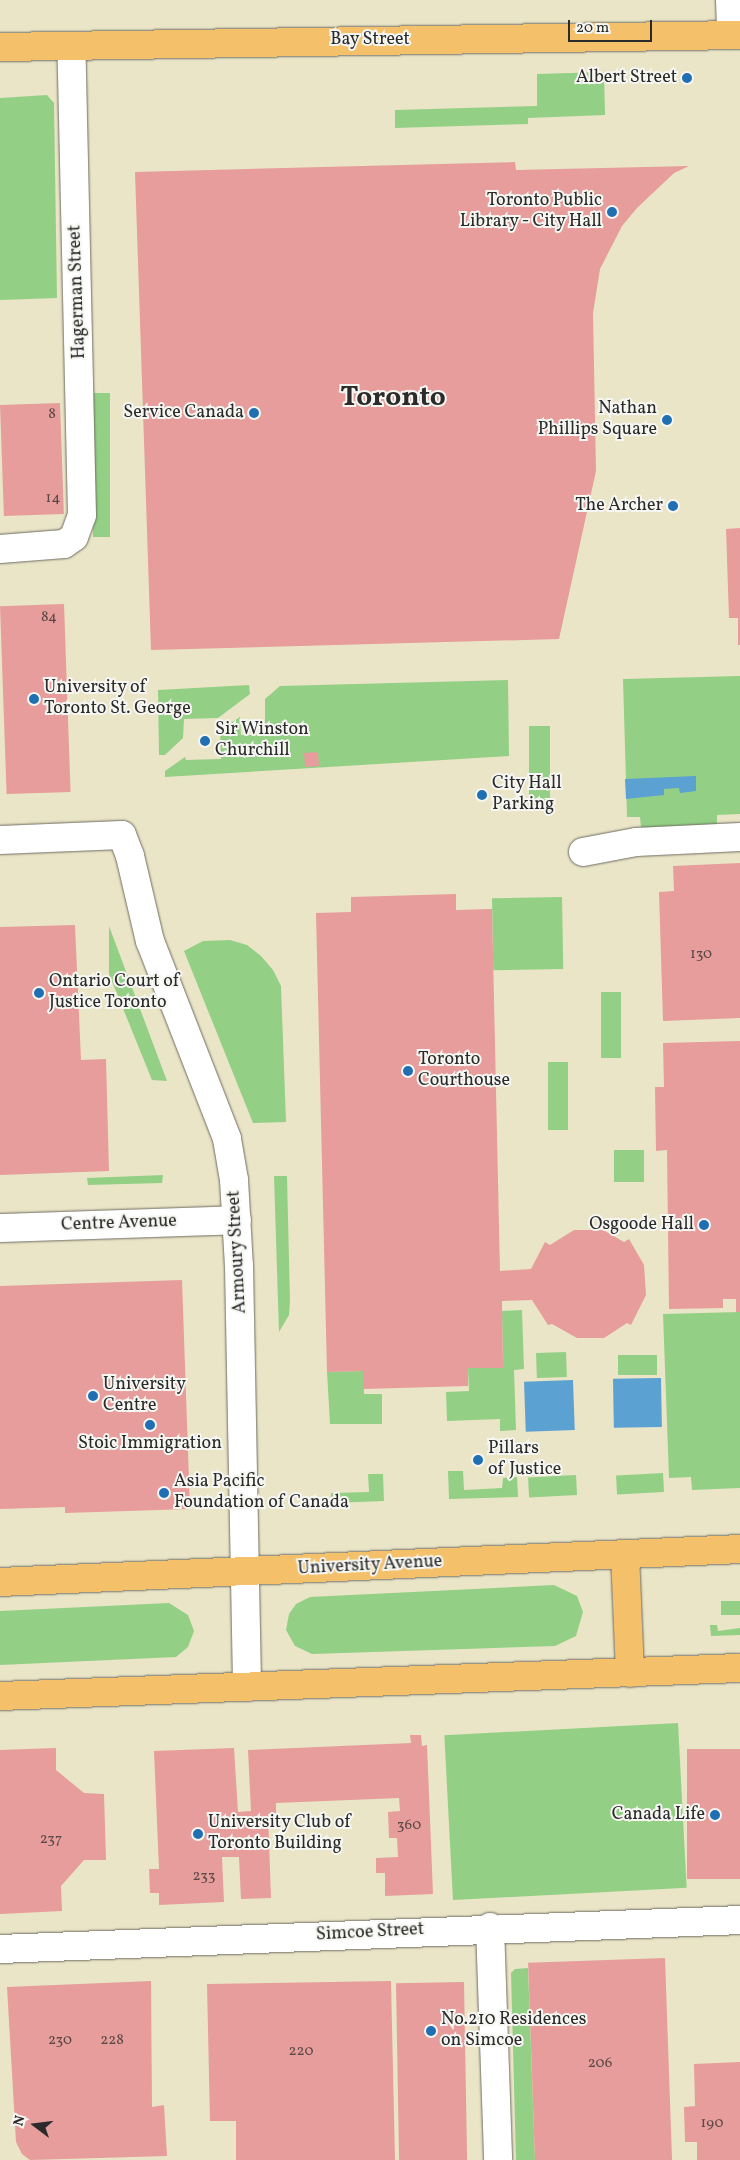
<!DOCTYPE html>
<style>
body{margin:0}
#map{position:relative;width:740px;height:2160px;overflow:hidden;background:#eae5c7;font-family:Vollkorn,serif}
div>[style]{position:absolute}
.green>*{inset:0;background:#93d085;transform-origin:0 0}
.water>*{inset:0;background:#5ba1d1;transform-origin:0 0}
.building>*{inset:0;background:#e69d9b;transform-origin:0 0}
.roads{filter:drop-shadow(0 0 1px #6e6c62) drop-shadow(0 0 1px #6e6c62)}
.minor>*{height:28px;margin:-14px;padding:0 14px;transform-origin:14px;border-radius:14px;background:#fff}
.major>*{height:28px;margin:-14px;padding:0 14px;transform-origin:14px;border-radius:14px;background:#f4c16a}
.dots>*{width:14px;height:14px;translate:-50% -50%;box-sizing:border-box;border:2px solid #f6f6f2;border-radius:50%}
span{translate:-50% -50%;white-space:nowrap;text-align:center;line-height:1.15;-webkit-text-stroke:4px #f6f6f2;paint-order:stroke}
.number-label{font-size:15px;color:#5a4847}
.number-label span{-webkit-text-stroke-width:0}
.street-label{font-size:18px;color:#2b2b2b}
.poi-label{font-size:18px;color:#2b2b2b}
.right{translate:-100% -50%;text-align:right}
.left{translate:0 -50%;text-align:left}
.town-label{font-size:28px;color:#2b2b2b;font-weight:700}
.north{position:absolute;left:10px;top:2100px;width:50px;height:50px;-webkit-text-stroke:4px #f6f6f2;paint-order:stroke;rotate:285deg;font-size:14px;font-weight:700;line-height:20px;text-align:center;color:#2b2b2b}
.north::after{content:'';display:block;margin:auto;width:18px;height:22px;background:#2b2b2b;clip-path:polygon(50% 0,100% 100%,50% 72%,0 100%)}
.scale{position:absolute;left:568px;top:20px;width:84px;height:22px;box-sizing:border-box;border:2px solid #2b2b2b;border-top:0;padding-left:6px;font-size:15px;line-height:18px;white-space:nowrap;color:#2b2b2b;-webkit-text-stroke:4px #f6f6f2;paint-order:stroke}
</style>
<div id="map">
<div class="green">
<i style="clip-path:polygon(604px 72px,605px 115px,528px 118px,528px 124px,395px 128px,395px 110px,537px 106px,537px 74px)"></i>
<i style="clip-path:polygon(47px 95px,54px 103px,57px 298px,0 300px,0 98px)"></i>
<i style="left:93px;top:393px;width:17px;height:144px"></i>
<i style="clip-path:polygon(740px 676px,740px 814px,717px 815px,717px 827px,641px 828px,640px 817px,627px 817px,623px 679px)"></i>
<i style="clip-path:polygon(508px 680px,509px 756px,165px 777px,165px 771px,185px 757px,186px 760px,221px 759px,220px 730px,240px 717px,241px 735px,265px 735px,265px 699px,280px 686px)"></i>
<i style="clip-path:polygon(249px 685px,250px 694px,218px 718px,184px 719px,183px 738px,165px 755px,159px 755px,158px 690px)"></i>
<i style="left:529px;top:726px;width:21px;height:85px"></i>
<i style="left:562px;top:897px;width:72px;height:70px;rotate:89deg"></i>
<i style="clip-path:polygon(109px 926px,167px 1081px,152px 1080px,109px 974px)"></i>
<i style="clip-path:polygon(230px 940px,247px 945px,261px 956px,273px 970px,281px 986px,286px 1122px,253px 1123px,184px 951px,203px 941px)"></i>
<i style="left:601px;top:992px;width:20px;height:66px"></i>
<i style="left:548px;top:1062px;width:20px;height:68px"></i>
<i style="left:614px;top:1150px;width:30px;height:32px"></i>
<i style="clip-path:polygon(163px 1175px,162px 1183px,88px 1185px,87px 1178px)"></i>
<i style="clip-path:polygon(274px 1176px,287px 1176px,290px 1301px,289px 1315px,279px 1332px)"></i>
<i style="clip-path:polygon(522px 1310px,524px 1369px,514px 1370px,516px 1430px,500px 1431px,500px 1419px,447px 1421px,446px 1392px,469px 1391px,468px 1368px,503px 1367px,502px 1311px)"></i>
<i style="clip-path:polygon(740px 1312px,740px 1488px,692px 1490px,691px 1477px,669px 1478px,663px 1314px)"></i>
<i style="left:566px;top:1352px;width:25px;height:30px;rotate:88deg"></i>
<i style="left:657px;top:1355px;width:20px;height:39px;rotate:90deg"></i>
<i style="clip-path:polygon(363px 1371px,364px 1394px,382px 1394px,382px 1424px,330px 1424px,327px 1372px)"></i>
<i style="clip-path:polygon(448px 1471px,463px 1471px,464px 1490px,502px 1488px,503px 1478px,517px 1477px,518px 1497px,449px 1499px)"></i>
<i style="left:663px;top:1473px;width:19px;height:47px;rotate:87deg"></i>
<i style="clip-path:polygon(368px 1474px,383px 1474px,384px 1501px,331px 1503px,331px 1493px,369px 1492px)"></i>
<i style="left:576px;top:1475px;width:20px;height:48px;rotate:87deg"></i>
<i style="clip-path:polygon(554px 1585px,577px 1596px,583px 1612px,576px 1636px,555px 1646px,312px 1654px,295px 1646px,286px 1630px,289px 1614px,296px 1604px,310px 1597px)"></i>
<i style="left:721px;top:1601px;width:19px;height:14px"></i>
<i style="clip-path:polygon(169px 1603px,188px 1615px,194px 1631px,188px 1647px,176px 1657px,0 1665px,0 1611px)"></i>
<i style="clip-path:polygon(710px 1625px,717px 1625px,718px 1631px,740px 1628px,740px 1635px,711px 1636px)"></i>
<i style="left:678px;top:1723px;width:165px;height:234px;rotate:87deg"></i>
<i style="clip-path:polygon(528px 1968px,535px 2160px,516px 2160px,511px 1973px,515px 1969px)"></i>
</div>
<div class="water">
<i style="clip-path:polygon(696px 776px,696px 791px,680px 793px,679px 788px,664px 789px,664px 795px,626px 799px,625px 779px)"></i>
<i style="left:661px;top:1378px;width:49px;height:48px;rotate:89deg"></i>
<i style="left:573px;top:1380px;width:50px;height:49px;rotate:88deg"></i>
</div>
<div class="building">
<i style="clip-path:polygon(515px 162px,516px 170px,689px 166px,674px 173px,637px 208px,622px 226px,600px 269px,593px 313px,596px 471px,559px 639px,151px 650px,135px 172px)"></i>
<i style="left:60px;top:403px;width:111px;height:60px;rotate:88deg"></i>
<i style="clip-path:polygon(740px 528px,740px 645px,738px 645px,738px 618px,729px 618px,726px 529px)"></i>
<i style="left:64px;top:604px;width:188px;height:64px;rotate:88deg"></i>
<i style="left:318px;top:752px;width:14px;height:14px;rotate:86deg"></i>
<i style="clip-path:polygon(740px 863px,740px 1018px,663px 1021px,659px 892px,674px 891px,673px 866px)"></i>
<i style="clip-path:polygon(456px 894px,456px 910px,492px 909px,500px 1271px,531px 1269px,545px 1242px,550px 1245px,574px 1230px,603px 1230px,624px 1242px,629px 1239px,644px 1265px,646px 1295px,631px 1325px,627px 1323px,604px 1338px,577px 1338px,552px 1324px,548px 1325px,532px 1300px,502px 1301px,503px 1368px,468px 1368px,468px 1386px,363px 1389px,363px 1371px,327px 1372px,316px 913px,351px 912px,351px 897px)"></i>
<i style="clip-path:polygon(75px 925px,81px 1060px,106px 1059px,109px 1171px,0 1175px,0 927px)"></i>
<i style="clip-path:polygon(740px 1041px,740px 1312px,736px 1312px,736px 1299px,723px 1299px,723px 1308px,669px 1309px,667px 1150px,656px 1151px,655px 1087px,664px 1087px,663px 1043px)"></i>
<i style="clip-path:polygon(182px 1280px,190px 1509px,65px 1513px,65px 1507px,0 1509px,0 1286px)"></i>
<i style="clip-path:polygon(410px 1735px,421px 1735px,422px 1746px,427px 1745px,433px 1894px,385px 1896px,385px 1873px,376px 1873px,376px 1858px,398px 1857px,397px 1838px,389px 1838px,388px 1812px,400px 1811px,399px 1798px,276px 1803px,276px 1813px,268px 1814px,271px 1898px,241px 1899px,239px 1857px,222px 1857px,224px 1902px,159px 1905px,159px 1893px,150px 1893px,149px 1869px,159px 1869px,154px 1751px,234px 1748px,238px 1812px,251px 1811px,248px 1750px,411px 1743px)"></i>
<i style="clip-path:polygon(56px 1748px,56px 1770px,84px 1793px,104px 1794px,106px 1860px,84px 1860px,61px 1886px,62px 1911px,0 1914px,0 1750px)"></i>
<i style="left:740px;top:1749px;width:130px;height:53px;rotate:90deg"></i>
<i style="left:665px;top:1958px;width:202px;height:137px;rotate:88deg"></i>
<i style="clip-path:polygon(151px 1981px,152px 2107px,164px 2105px,167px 2156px,30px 2160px,22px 2154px,16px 2142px,7px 1987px)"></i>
<i style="clip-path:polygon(391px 1981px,395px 2160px,236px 2160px,236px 2121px,210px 2121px,207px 1984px)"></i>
<i style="left:464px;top:1982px;width:178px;height:68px;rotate:89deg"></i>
<i style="clip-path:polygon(740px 2062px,740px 2160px,697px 2160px,697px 2142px,685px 2142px,684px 2107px,695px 2106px,694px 2064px)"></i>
</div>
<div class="roads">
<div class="minor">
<i style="left:730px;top:0;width:35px;rotate:88deg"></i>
<i style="left:0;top:549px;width:64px;rotate:-4.5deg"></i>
<i style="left:64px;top:544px;width:12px;rotate:-35deg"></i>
<i style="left:74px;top:537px;width:23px;rotate:-70deg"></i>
<i style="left:82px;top:515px;width:469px;rotate:-91.3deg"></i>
<i style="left:0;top:840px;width:122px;rotate:-2.3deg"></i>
<i style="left:122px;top:835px;width:22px;rotate:69deg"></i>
<i style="left:130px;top:856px;width:87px;rotate:76.8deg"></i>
<i style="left:150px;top:941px;width:212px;rotate:68.7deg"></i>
<i style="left:227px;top:1139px;width:42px;rotate:80.3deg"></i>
<i style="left:234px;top:1180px;width:86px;rotate:86.7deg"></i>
<i style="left:239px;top:1266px;width:421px;rotate:88.9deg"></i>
<i style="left:583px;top:852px;width:54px;rotate:-10.7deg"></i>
<i style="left:636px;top:842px;width:104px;rotate:-2.8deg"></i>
<i style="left:0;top:1228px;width:237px;rotate:-1.9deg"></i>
<i style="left:490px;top:1927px;width:233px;rotate:88deg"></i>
<i style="left:0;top:1949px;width:741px;rotate:-2.24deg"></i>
</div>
<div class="major">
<i style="left:0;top:47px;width:740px;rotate:-0.93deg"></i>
<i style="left:625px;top:1554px;width:119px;rotate:87.6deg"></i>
<i style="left:0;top:1582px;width:741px;rotate:-2.55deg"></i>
<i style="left:0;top:1696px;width:741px;rotate:-2.17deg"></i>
</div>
</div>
<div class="dots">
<i style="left:687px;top:78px;background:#1f6fb2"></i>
<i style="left:612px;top:212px;background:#1f6fb2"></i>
<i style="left:254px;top:413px;background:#1f6fb2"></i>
<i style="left:667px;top:420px;background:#1f6fb2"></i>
<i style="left:673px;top:506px;background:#1f6fb2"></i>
<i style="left:34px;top:699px;background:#1f6fb2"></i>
<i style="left:205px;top:741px;background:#1f6fb2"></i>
<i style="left:482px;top:795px;background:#1f6fb2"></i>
<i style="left:39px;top:993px;background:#1f6fb2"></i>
<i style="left:408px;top:1071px;background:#1f6fb2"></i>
<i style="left:704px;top:1225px;background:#1f6fb2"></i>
<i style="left:93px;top:1396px;background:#1f6fb2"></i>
<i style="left:150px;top:1425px;background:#1f6fb2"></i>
<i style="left:478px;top:1460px;background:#1f6fb2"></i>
<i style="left:164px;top:1493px;background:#1f6fb2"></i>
<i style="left:715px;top:1815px;background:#1f6fb2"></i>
<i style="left:198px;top:1834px;background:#1f6fb2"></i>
<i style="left:431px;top:2031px;background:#1f6fb2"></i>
</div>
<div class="number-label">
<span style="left:52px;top:415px">8</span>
<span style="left:53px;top:499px">14</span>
<span style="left:49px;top:618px">84</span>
<span style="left:701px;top:955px">130</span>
<span style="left:409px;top:1826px">360</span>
<span style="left:51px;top:1840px">237</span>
<span style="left:204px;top:1877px">233</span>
<span style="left:60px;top:2041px">230</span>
<span style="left:112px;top:2041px">228</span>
<span style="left:301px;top:2052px">220</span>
<span style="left:600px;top:2064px">206</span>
<span style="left:712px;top:2124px">190</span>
</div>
<div class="street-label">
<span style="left:370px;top:40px">Bay Street</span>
<span style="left:78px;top:292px;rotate:-92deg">Hagerman Street</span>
<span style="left:119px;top:1224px;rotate:-2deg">Centre Avenue</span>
<span style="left:238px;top:1252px;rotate:-93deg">Armoury Street</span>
<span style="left:370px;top:1566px;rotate:-3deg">University Avenue</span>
<span style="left:370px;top:1933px;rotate:-3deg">Simcoe Street</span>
</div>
<div class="poi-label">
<span class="right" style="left:677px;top:78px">Albert Street</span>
<span class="right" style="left:602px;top:212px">Toronto Public<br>Library - City Hall</span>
<span class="right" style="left:657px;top:420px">Nathan<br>Phillips Square</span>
<span class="right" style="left:244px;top:413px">Service Canada</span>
<span class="right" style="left:663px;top:506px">The Archer</span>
<span class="left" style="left:44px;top:699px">University of<br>Toronto St. George</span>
<span class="left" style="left:215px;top:741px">Sir Winston<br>Churchill</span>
<span class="left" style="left:492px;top:795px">City Hall<br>Parking</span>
<span class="left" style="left:49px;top:993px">Ontario Court of<br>Justice Toronto</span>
<span class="left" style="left:418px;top:1071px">Toronto<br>Courthouse</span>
<span class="right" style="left:694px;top:1225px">Osgoode Hall</span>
<span class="left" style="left:103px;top:1396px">University<br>Centre</span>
<span style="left:150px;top:1444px">Stoic Immigration</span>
<span class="left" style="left:488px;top:1460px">Pillars<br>of Justice</span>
<span class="left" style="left:174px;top:1493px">Asia Pacific<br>Foundation of Canada</span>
<span class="right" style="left:705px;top:1815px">Canada Life</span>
<span class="left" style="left:208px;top:1834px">University Club of<br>Toronto Building</span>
<span class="left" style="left:441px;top:2031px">No.210 Residences<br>on Simcoe</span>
</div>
<div class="town-label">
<span style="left:393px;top:398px">Toronto</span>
</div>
<div class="north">N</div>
<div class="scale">20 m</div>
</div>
